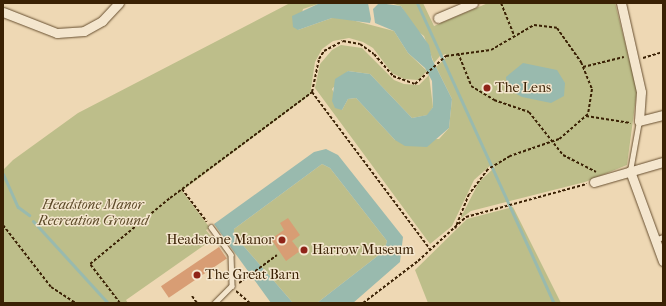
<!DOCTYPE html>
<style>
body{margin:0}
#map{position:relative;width:666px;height:306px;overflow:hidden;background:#eed8b4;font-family:"IM FELL French Canon",serif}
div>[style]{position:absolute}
.green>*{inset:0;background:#bdbe8a}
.water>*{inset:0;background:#99baae}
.stream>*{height:3px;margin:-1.5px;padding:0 1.5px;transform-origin:1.5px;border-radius:1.5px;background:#99baae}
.building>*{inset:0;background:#d89d74;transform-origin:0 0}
.path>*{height:2px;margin-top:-1px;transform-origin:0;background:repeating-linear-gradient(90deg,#3a2104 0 3px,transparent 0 5px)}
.roads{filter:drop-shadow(0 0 1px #674f30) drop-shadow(0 0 1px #674f30)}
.service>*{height:4.5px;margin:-2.25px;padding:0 2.25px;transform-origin:2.25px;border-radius:2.25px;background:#f4e6ce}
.minor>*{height:9px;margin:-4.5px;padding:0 4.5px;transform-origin:4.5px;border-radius:4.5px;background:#f4e6ce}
.dots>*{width:11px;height:11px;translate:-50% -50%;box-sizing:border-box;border:2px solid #f4e6ce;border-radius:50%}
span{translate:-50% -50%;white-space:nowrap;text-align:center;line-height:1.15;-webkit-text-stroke:3px #f4e6ce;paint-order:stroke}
.poi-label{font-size:14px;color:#3a2104}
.left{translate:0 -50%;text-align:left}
.right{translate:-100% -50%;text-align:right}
.park-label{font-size:14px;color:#5b4826;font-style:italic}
.frame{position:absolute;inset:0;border:4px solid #3a2104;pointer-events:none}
</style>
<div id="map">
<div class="green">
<i style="clip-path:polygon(290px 3px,321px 3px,303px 9px,298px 30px,332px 18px,344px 18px,394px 31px,408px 53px,427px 71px,418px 80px,404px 79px,392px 73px,373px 48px,363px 42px,349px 38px,333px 41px,322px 49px,315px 62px,310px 95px,182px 191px,210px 228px,206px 230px,213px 239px,126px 300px,128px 303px,3px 303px,3px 170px,13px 160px,78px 113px)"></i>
<i style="clip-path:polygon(390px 3px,423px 3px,434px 26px,488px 3px,615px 3px,637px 90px,627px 165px,585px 182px,471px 211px,460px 219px,479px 182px,495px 167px,492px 164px,474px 180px,452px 226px,430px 244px,315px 88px,320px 64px,332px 50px,341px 45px,362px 48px,394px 80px,404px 84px,419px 85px,429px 75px,433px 107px,428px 115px,412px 118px,370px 74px,348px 71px,332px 89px,342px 110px,348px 99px,356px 98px,395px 140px,439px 139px,449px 128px,452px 99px,436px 67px,447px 57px,446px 54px,440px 56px,434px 63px,424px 36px,415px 29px,401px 6px)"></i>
<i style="clip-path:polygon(322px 164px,330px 168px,387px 241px,384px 251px,317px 303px,293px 303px,234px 235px,234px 229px)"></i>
<i style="clip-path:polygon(513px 207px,561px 303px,428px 303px,415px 270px,467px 219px)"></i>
</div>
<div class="water">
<i style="clip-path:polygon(320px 3px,368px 3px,371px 19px,370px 23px,332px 18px,298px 30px,293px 27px,292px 16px)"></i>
<i style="clip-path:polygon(379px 3px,401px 6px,429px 45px,432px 59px,452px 99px,449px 128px,427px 147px,405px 146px,395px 140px,356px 98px,348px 99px,342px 110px,335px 108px,332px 101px,335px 79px,348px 71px,370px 74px,412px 118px,427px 115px,433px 107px,432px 81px,425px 68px,408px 53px,394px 31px,375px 23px,373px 9px)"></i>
<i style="clip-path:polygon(523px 63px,557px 70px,565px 83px,564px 96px,551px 103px,522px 97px,507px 89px,506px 77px)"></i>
<i style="clip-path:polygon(326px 149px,338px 155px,403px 237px,400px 262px,353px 303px,317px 303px,384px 251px,387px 241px,330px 168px,322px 164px,234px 229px,234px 235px,293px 303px,271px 303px,214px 224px,314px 152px)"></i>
</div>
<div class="stream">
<i style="left:417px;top:3px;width:330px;rotate:65.5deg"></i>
<i style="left:3px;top:174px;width:36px;rotate:66deg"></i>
<i style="left:18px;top:207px;width:14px;rotate:36deg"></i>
<i style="left:33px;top:221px;width:111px;rotate:47.6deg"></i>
</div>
<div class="building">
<i style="clip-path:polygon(288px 218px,300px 235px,292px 241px,300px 251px,286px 261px,271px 239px,284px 230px,280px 223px)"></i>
<i style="left:219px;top:247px;width:14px;height:70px;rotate:56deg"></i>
</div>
<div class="path">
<i style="left:501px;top:3px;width:35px;rotate:68deg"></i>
<i style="left:458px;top:53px;width:35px;rotate:68deg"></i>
<i style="left:471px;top:86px;width:27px;rotate:31deg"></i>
<i style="left:494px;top:100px;width:37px;rotate:19deg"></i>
<i style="left:529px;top:112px;width:55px;rotate:51.7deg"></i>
<i style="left:563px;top:155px;width:37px;rotate:27deg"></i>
<i style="left:643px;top:58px;width:21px;rotate:-17deg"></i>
<i style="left:583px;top:67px;width:42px;rotate:-13.7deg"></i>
<i style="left:312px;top:92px;width:34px;rotate:-78deg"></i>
<i style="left:319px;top:59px;width:9px;rotate:-58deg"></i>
<i style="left:324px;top:51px;width:21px;rotate:-28deg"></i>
<i style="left:343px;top:41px;width:17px;rotate:10deg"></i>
<i style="left:360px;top:44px;width:17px;rotate:36deg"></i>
<i style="left:374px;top:54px;width:29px;rotate:49deg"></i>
<i style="left:393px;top:76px;width:23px;rotate:20deg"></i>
<i style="left:415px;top:84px;width:42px;rotate:-42.1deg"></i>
<i style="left:446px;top:56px;width:45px;rotate:-7.6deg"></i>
<i style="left:491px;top:50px;width:50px;rotate:-30.2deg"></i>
<i style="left:534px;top:25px;width:23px;rotate:7deg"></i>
<i style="left:557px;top:28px;width:42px;rotate:54.8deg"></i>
<i style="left:581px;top:62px;width:29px;rotate:68deg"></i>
<i style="left:592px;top:89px;width:25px;rotate:99deg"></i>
<i style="left:588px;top:114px;width:38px;rotate:139deg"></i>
<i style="left:559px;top:139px;width:52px;rotate:160.9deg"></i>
<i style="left:510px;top:156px;width:26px;rotate:149deg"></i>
<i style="left:488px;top:169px;width:31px;rotate:127deg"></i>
<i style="left:469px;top:194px;width:37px;rotate:112deg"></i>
<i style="left:586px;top:116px;width:45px;rotate:9deg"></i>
<i style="left:182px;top:189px;width:41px;rotate:52.9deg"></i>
<i style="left:3px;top:225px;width:78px;rotate:52.3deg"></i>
<i style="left:51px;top:287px;width:30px;rotate:33deg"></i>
<i style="left:239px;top:283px;width:47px;rotate:-36.4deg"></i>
<i style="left:236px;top:291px;width:18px;rotate:41deg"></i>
<i style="left:192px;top:296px;width:9px;rotate:54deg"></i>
<i style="left:120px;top:303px;width:49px;rotate:-127.6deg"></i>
<i style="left:90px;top:264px;width:104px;rotate:-39.5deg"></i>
<i style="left:170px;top:198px;width:177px;rotate:-36.7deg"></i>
<i style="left:312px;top:92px;width:196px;rotate:53.1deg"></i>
<i style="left:363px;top:303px;width:69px;rotate:-37.4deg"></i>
<i style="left:418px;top:261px;width:65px;rotate:-42.5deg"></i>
<i style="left:466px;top:217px;width:125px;rotate:-15.3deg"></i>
</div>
<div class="roads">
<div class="service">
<i style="left:630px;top:171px;width:51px;rotate:-79.8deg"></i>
<i style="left:211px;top:227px;width:34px;rotate:54deg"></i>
<i style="left:231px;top:255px;width:31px;rotate:88deg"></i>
<i style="left:232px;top:286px;width:24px;rotate:135deg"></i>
<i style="left:655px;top:240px;width:9px;rotate:-21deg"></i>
</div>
<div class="minor">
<i style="left:621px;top:3px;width:91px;rotate:77.3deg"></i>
<i style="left:641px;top:92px;width:29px;rotate:94deg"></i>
<i style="left:639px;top:121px;width:25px;rotate:-14deg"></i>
<i style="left:3px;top:12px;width:58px;rotate:21.3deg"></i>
<i style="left:57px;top:33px;width:27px;rotate:-4deg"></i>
<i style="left:84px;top:31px;width:21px;rotate:-29deg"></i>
<i style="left:102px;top:21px;width:25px;rotate:-47deg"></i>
<i style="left:438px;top:18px;width:38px;rotate:-23deg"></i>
<i style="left:630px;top:171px;width:96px;rotate:69.9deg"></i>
<i style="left:594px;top:182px;width:72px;rotate:-16.2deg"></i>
</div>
</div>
<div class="dots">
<i style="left:487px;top:88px;background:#8f2418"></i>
<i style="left:282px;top:240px;background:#8f2418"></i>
<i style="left:304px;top:250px;background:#8f2418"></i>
<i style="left:197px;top:275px;background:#8f2418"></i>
</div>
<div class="poi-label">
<span class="left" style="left:495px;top:88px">The Lens</span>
<span class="right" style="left:274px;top:240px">Headstone Manor</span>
<span class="left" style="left:312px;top:250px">Harrow Museum</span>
<span class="left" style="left:205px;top:275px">The Great Barn</span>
</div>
<div class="park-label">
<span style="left:93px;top:213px">Headstone Manor<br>Recreation Ground</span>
</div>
<div class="frame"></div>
</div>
